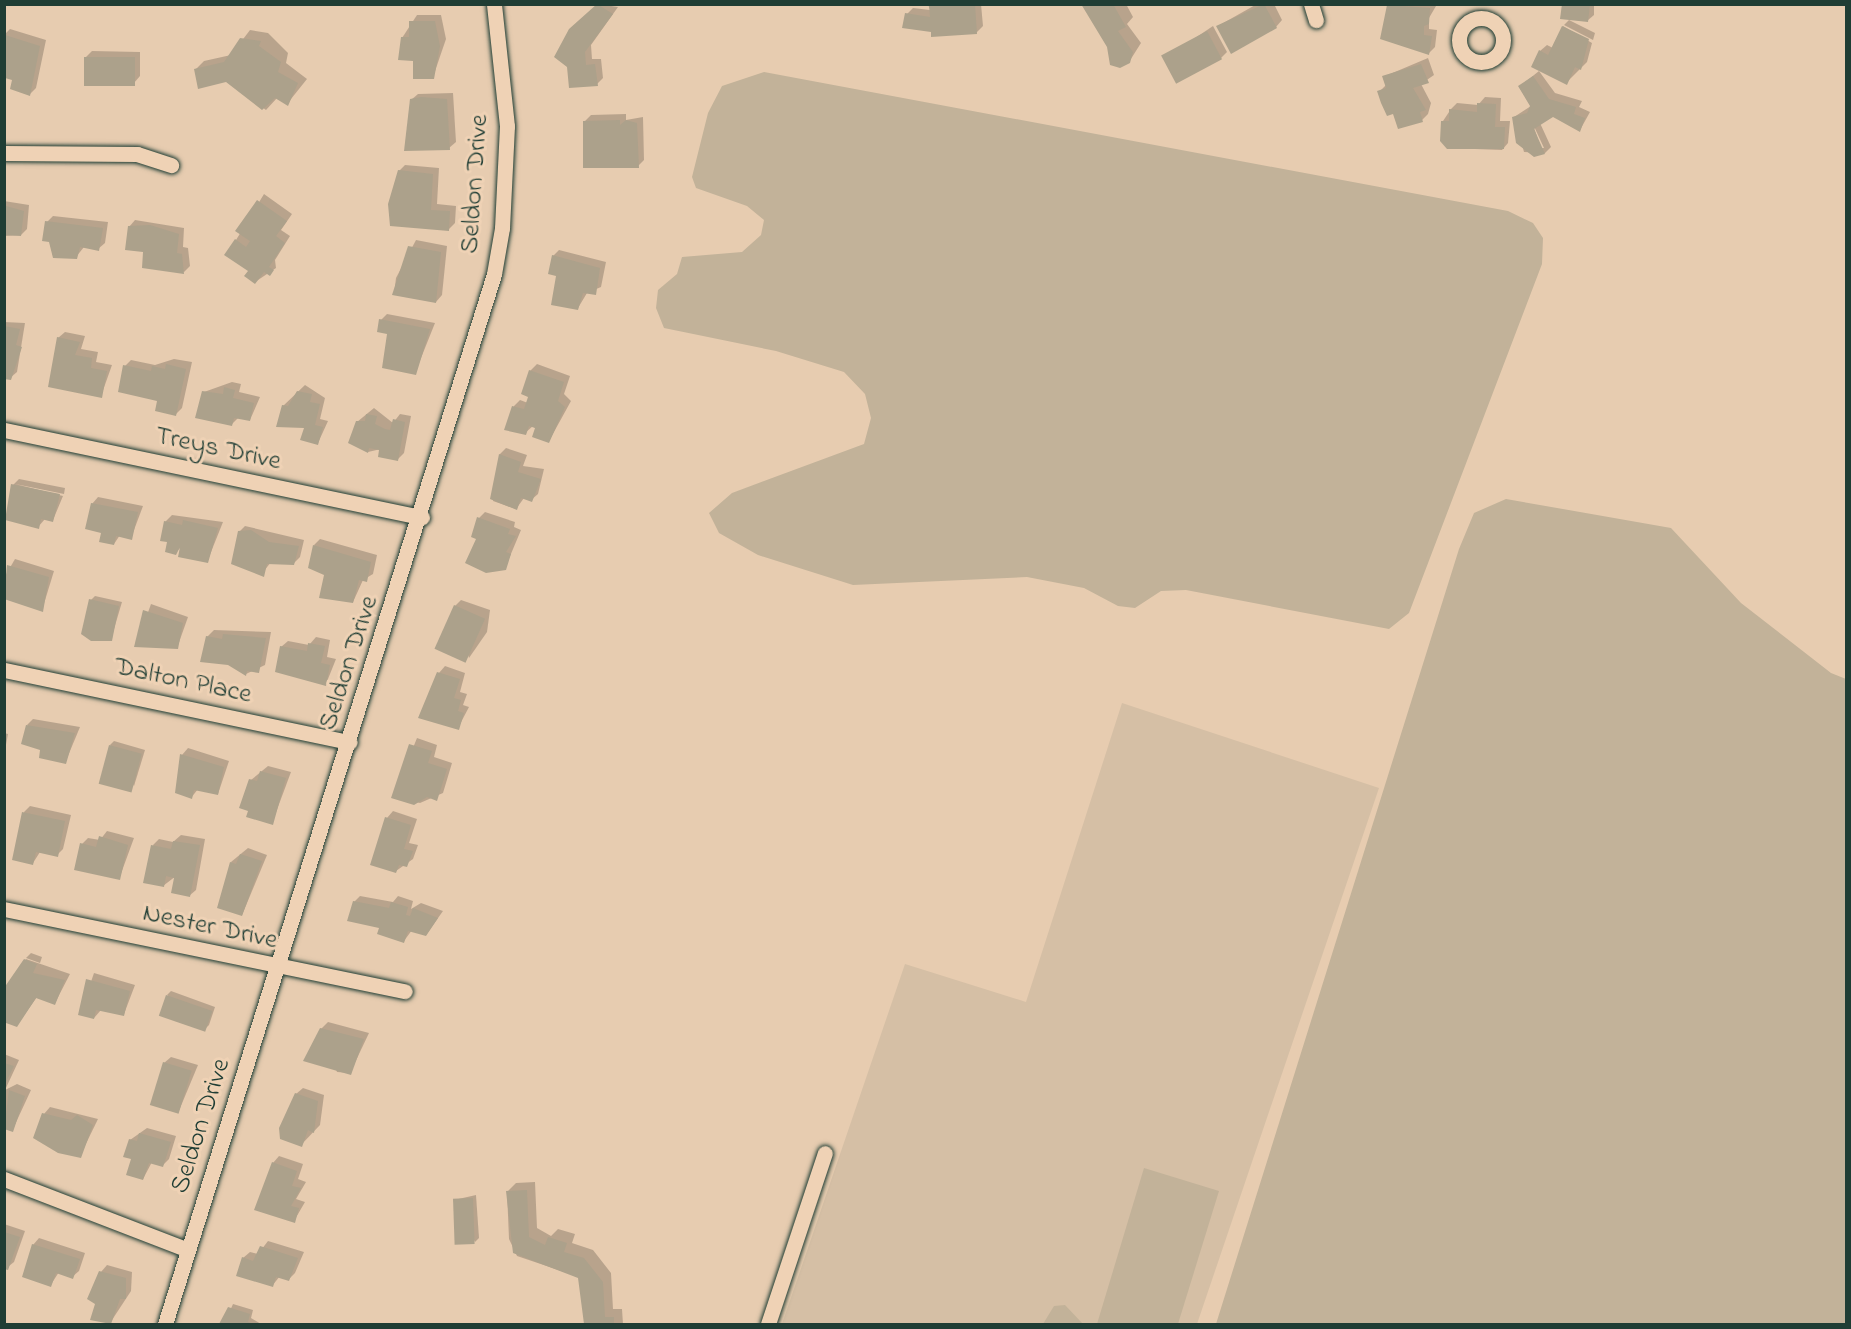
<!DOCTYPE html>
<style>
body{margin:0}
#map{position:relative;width:1851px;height:1329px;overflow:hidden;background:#e7ccb0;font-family:"Indie Flower",sans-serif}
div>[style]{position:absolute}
.built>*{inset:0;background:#d5bfa5}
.green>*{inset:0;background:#c2b299}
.shadow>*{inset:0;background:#0003}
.building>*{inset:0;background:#aca18b;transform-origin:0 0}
.roads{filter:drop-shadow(0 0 2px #1f3d34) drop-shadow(0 0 2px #1f3d34)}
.minor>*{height:15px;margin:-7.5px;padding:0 7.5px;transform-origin:7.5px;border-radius:7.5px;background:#efd2b5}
.minor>.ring{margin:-7.5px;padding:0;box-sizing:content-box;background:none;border:15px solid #efd2b5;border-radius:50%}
span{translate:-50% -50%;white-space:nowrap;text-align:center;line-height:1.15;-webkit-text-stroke:6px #efd2b5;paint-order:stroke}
.street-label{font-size:27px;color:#1f3d34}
.frame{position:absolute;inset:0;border:6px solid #1f3d34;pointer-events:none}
</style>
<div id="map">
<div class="built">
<i style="clip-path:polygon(1122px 703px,1379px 788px,1197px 1324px,782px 1324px,905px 964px,1026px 1002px)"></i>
</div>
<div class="green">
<i style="clip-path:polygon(764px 72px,1508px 211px,1533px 223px,1543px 238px,1542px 264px,1409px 613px,1389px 629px,1186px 590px,1161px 591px,1135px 608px,1118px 606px,1084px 588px,1027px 577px,853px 585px,758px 555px,719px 533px,709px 513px,732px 493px,864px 444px,871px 418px,865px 394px,844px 372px,776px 351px,664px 328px,656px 308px,658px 290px,677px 274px,682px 257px,742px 252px,761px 235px,764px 220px,747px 206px,696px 188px,692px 177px,708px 113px,722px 86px)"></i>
<i style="clip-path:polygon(1506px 499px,1671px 528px,1741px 603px,1831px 673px,1846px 679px,1846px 1324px,1216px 1324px,1459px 549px,1474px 513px)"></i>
<i style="clip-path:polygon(1144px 1168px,1219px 1191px,1178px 1324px,1097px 1324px)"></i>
<i style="clip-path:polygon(1065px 1305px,1083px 1324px,1043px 1324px,1054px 1306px)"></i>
</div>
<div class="shadow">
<i style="clip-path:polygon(598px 4px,618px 7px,591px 45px,592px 59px,601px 59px,603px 78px,597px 84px,570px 87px)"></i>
<i style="clip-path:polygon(928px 4px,981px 4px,983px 26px,976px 33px,932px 30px,907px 14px,913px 8px,930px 10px)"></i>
<i style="clip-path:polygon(1084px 4px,1126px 4px,1133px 17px,1127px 24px,1141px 43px,1129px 62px,1109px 47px)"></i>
<i style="clip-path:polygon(1257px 4px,1274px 4px,1282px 20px,1276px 27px,1218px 26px)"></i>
<i style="clip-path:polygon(1389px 4px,1436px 6px,1429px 18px,1429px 29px,1437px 30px,1435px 47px,1429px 53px,1382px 38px)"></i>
<i style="clip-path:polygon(1563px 4px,1594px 4px,1594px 15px,1587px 21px)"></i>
<i style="clip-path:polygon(417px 15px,441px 15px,446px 39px,433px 77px,414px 60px,402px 38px)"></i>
<i style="clip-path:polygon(1569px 20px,1595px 33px,1593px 40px,1564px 25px)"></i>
<i style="clip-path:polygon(1213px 26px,1227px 52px,1221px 58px,1164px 59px)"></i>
<i style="clip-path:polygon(1563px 26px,1592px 43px,1587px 62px,1566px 83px,1540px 51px,1547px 45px,1553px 48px)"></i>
<i style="clip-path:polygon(10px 29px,46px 40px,36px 88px,30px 94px,14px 79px,4px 77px,4px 35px)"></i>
<i style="clip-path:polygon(250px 30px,268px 33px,288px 53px,286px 63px,307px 79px,287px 104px,277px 98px,266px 110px,226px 81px,195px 70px,204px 61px,231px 55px)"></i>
<i style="clip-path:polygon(92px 51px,140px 52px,140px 76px,134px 83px,86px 57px)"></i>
<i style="clip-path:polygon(1428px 58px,1434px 75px,1421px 84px,1431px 103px,1428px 114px,1422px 120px,1394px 112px,1379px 92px,1386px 85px,1383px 77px)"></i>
<i style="clip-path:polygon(evenodd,1539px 71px,1555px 93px,1582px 101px,1579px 107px,1590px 112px,1580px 130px,1553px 115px,1540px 123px,1551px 147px,1545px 153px,1524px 152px,1514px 117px,1531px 106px,1519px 87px,1539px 71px,1532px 122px,1544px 148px,1541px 148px,1532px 122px)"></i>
<i style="clip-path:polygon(453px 93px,456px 142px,449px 148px,411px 100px,418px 94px)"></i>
<i style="clip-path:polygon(1485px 97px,1501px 98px,1500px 121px,1510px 121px,1508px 143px,1502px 150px,1447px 148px,1443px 121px,1451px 109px,1457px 103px,1478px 105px)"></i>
<i style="clip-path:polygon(626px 114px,626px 120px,643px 117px,644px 160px,638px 166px,584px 122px,591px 115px)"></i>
<i style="clip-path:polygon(405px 165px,439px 168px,437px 204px,456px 206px,455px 223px,449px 229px,391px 224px,399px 171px)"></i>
<i style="clip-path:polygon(264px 194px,292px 214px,281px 230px,290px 236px,275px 260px,276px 268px,255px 282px,236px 240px)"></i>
<i style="clip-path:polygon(4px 201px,29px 205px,27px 229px,21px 235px,4px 236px)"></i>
<i style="clip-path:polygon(53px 216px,108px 222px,105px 243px,98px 249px,84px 247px,76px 257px,47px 222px)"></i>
<i style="clip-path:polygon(135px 220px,184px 228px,183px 247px,188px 248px,190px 266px,184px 272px,145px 251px,129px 227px)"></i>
<i style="clip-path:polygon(416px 240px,447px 246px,442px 295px,436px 302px,394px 294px,396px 278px)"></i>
<i style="clip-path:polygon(559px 250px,606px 262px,601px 287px,587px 293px,578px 308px,558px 275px,553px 256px)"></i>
<i style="clip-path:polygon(387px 314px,435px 323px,415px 373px,381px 320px)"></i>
<i style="clip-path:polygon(4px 322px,25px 323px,17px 372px,10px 378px,4px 377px)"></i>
<i style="clip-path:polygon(65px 332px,85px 336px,81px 349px,98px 352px,96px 362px,112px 365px,101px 396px,58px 338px)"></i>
<i style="clip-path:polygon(174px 359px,192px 362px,182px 408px,176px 414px,125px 366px,131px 360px,155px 365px)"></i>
<i style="clip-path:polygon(537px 364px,570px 376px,564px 394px,571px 401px,549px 441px,533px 426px,525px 433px,506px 429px,514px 406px,520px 400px,528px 403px,530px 371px)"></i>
<i style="clip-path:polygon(232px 382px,241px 384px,239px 392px,260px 397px,250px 420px,239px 417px,232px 424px,204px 392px)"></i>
<i style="clip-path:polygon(305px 385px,325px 398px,320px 419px,328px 421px,318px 443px,283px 406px)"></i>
<i style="clip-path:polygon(374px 408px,393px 423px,400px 414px,411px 416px,404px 453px,397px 460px,381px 449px,368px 452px,357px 422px)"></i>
<i style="clip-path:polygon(506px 448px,527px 455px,523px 466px,544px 469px,538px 494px,531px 500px,524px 498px,516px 509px,493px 501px,500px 454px)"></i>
<i style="clip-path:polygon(19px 479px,65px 488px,64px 494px,15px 484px,63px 496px,53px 520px,45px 519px,38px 527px,13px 485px)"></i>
<i style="clip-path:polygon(98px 497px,143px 506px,131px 538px,120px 535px,114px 544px,103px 532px,92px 504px)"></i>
<i style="clip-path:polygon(485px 512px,515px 522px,514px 527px,521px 530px,505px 568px,478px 538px,479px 518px)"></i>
<i style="clip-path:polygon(172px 515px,223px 522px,207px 562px,181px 547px,175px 553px,165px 522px)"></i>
<i style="clip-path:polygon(245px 526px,304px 540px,300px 557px,293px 564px,271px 562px,264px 571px,239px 532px)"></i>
<i style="clip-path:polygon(320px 539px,377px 555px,373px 574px,363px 580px,353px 602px,326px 574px,314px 545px)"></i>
<i style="clip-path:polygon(15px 559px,54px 571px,42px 610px,4px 598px,4px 578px)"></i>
<i style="clip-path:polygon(95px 596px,122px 602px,111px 639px,91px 600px)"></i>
<i style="clip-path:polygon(461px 600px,490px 610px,487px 632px,469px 658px,455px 606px)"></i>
<i style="clip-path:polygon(151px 604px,188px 617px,177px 648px,136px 646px)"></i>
<i style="clip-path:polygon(214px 630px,271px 632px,265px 665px,246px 674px,207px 637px)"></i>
<i style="clip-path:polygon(316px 637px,330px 640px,327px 657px,336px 659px,326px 684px,281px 647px,288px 641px,309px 645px)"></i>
<i style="clip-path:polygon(445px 666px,465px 673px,460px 692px,467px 694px,463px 705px,469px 707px,458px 728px,439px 673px)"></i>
<i style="clip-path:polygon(33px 719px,80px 727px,65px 763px,27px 725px)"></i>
<i style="clip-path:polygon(4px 733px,8px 734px,4px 755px)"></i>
<i style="clip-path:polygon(417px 738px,437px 745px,434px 757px,452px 763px,443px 793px,420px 803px,393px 797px)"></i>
<i style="clip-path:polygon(114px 741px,145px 750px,134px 786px,110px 745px)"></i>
<i style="clip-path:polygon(188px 748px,229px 761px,218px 794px,198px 789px,191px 798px,182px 755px)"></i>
<i style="clip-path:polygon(268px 766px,291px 772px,272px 823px,251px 780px)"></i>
<i style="clip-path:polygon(30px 806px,71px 815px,63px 849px,57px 855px,40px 852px,33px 863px,24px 812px)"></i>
<i style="clip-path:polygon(393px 811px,417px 819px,409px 843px,418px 845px,413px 859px,396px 871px,387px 818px)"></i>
<i style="clip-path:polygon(107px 831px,134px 838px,119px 879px,82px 844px,88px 838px,100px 840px)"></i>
<i style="clip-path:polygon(181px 835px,205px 839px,196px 890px,189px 896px,176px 876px,163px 886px,153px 845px,159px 839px,173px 842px)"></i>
<i style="clip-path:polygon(248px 848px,267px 855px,242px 915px,231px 862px)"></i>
<i style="clip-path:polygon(360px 896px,393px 902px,398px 896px,413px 901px,411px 909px,421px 903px,443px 911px,426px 935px,412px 930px,404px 941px,354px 902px)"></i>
<i style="clip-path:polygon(31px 953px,42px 957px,40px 963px,26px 958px)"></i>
<i style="clip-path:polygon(26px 959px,70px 974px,55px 1003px,37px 997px,17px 1025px,4px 992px)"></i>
<i style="clip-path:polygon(94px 973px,135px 985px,124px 1014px,101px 1010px,94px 1018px,80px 1014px)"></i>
<i style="clip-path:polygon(171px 991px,215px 1007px,209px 1025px,205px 1029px,167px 995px)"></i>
<i style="clip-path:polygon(328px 1022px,369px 1033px,350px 1073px,337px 1072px,321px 1029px)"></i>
<i style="clip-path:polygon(4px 1054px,19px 1060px,5px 1090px,17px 1084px,31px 1090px,12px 1131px,4px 1127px)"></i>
<i style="clip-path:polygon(171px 1057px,198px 1065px,178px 1113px,164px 1063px)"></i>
<i style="clip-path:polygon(303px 1088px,324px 1095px,320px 1125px,301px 1145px,296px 1094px)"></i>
<i style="clip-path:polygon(50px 1107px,98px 1119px,80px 1156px,44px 1114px)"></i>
<i style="clip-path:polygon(147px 1128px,176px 1136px,169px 1159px,163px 1165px,152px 1162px,143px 1179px,130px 1140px)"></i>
<i style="clip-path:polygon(279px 1156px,303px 1164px,298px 1179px,306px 1182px,296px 1199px,305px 1202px,294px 1221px,273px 1163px)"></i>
<i style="clip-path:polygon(535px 1182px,537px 1228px,551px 1236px,558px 1229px,575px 1234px,572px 1243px,593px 1250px,611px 1273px,613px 1309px,622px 1309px,623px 1324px,585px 1324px,579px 1277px,517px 1256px,509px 1239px,507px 1192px,516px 1183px)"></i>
<i style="clip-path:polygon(476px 1195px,479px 1238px,475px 1242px,454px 1200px)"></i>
<i style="clip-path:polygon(4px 1224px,25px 1231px,14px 1262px,4px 1270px)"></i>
<i style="clip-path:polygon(39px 1238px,85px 1253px,79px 1271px,72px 1277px,59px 1272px,50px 1286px,33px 1245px)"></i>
<i style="clip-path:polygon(268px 1241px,304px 1252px,295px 1273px,289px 1279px,280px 1276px,272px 1286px,243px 1258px,250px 1252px,258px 1254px)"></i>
<i style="clip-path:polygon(107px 1265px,132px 1272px,131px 1291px,110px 1323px,96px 1304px,101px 1272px)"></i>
<i style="clip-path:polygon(233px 1304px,253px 1310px,251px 1318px,261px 1324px,224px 1324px)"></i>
</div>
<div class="building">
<i style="clip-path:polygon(597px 4px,613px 14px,585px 52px,586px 65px,595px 64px,598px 86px,569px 88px,567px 67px,554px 57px,569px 29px)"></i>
<i style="clip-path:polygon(929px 4px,975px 4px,977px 34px,931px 37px,931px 32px,902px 28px,905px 13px,930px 17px)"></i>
<i style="clip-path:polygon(1081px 4px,1113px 4px,1126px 27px,1118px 31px,1133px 52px,1130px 63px,1120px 68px,1110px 65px,1107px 47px)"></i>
<i style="clip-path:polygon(1264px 4px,1277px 28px,1231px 54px,1216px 26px)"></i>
<i style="clip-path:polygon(1562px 4px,1590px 4px,1588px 22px,1560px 19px)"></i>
<i style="clip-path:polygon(1387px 5px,1430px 8px,1429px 24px,1424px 26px,1424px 35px,1432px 36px,1429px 55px,1380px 39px)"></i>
<i style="clip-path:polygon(409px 21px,435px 21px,440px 46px,434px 79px,413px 79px,413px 61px,398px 60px,401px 37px,409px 37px)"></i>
<i style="clip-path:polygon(1562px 26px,1589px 39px,1581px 70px,1575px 67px,1567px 85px,1531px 67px,1539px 50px,1548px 55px)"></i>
<i style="left:1207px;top:31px;width:32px;height:52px;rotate:62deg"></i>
<i style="clip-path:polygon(5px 35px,40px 46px,30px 96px,10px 89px,12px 80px,5px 78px)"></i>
<i style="clip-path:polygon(240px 38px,261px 41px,259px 46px,281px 62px,278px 72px,298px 83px,288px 106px,275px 98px,262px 110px,226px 82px,198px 89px,194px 69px,224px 62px)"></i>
<i style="left:84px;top:57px;width:51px;height:29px"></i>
<i style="clip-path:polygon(1421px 64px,1429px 83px,1413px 88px,1426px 110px,1420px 112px,1423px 122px,1398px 129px,1393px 114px,1387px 116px,1381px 103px,1377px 91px,1386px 88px,1382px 76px)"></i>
<i style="clip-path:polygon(1533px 76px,1549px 99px,1576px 107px,1574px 114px,1585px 118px,1580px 132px,1553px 117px,1534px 129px,1545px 154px,1534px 157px,1516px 143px,1512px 117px,1527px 113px,1530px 106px,1518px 86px)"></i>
<i style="clip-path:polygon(421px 97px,447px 99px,450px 150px,404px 151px,410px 99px)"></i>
<i style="clip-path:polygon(1477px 103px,1496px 104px,1495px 127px,1505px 127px,1504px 149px,1447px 149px,1440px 141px,1441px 121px,1449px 121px,1449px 109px,1477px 112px)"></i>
<i style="clip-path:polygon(620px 120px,620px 125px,626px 120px,637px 123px,639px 168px,583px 168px,583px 121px)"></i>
<i style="clip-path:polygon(398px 170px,433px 174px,431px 210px,450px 211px,449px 231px,390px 226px,388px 204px)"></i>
<i style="clip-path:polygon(257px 200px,287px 221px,276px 236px,285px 243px,269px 267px,274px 270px,270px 276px,264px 272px,255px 284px,244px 276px,248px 271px,224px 255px,235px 239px,246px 247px,250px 241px,235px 231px)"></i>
<i style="clip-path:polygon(6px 206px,24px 211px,21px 236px,4px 235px)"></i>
<i style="clip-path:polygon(45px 221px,103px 228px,99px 251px,80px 247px,77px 259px,53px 258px,49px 242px,42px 241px)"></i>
<i style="clip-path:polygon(150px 225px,179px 234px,177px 253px,182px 254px,184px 274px,142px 268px,143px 252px,125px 250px,128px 226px)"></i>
<i style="clip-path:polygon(408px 246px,441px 252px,436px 303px,392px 295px)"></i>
<i style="clip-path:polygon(552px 255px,600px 268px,596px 295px,583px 293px,578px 310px,551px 305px,556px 276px,548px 274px)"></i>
<i style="clip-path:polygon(379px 319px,430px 329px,416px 375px,382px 368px,387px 334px,377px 332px)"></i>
<i style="clip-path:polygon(4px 326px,20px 329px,16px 345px,22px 347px,11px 380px,4px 379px)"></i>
<i style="clip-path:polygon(57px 337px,80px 342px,75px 355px,92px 358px,91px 368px,107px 371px,102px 398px,48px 387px)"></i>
<i style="clip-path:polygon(166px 364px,186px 369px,176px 416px,155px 411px,157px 401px,118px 392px,123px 365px,151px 371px,152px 366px,165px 369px)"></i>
<i style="clip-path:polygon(529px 370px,564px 382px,558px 401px,565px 407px,549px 443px,532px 437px,535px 428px,529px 426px,526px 435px,504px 430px,512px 406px,524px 409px,528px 397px,521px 394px)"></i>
<i style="clip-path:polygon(224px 387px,235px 390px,233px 398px,254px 403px,250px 421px,234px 418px,232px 426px,195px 418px,202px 391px,223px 394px)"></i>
<i style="clip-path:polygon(297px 391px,312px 394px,310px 402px,320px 404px,315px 425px,323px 427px,318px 445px,300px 440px,304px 428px,276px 427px,282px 405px,288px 406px)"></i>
<i style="clip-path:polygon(366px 414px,377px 416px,375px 424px,385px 429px,390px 430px,393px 419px,405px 422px,398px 461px,378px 457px,379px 450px,369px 448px,368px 453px,348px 443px,356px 421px,365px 421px)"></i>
<i style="clip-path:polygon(499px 454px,521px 462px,518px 472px,541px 479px,532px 502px,521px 498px,517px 510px,490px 499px)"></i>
<i style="clip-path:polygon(11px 484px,60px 494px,53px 522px,41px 519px,39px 529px,5px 520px)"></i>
<i style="clip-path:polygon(91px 503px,138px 512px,132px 540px,116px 536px,114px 545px,99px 542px,101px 533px,85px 529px)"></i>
<i style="clip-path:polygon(477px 517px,510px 529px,508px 534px,516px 536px,506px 552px,511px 554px,506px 570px,486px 573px,465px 563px,476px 539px,471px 537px)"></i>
<i style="clip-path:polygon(183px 520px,218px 528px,208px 563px,178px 557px,180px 547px,176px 555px,165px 552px,167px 542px,160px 541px,164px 521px,182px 525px)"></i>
<i style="clip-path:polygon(251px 530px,269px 542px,299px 546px,294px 565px,267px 564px,264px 577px,231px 564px,238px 531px)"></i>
<i style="clip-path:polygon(313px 545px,371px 562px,367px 582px,359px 580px,353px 603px,319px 598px,324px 575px,308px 568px)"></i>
<i style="clip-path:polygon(7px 565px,49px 577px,43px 612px,4px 599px)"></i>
<i style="clip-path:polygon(89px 599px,119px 606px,112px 641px,91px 641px,81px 634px)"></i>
<i style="left:454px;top:605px;width:34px;height:48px;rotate:24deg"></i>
<i style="clip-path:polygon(143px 610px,183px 623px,178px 649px,134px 647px)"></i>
<i style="clip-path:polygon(223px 634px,266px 638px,259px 673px,247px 671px,246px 676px,228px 665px,200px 662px,206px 636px,222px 639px)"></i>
<i style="clip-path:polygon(308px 643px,325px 646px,321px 663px,330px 665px,326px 686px,275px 672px,280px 646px,307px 651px)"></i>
<i style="clip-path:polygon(437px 672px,460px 679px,454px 698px,461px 700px,458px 711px,464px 713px,459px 730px,418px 718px)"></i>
<i style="clip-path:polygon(26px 725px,75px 733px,66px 764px,39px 758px,40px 750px,21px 744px)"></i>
<i style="clip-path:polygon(409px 744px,432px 751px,428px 763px,447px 769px,437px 801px,427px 797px,414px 805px,391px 798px)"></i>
<i style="left:109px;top:745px;width:34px;height:40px;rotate:15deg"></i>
<i style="clip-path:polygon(180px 754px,224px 767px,218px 795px,194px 790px,192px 799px,175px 793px)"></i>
<i style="clip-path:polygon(260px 771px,286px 778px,273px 825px,246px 817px,248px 811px,239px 808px,249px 779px,257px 781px)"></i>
<i style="clip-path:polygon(22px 812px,65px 821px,58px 857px,36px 852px,33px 865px,12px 860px)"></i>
<i style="clip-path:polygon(385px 817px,411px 825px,404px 849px,413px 851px,407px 867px,399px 865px,396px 873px,370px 865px)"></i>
<i style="clip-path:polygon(99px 836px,128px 845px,120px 880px,74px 870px,80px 843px,96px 847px)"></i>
<i style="clip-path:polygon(173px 841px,200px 845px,190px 897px,171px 893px,174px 878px,166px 876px,164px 887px,143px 883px,151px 845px,171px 849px)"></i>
<i style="clip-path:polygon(240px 854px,262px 861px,242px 916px,217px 908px,230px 862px,236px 864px)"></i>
<i style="clip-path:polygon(353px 901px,389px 908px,391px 902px,408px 907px,406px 915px,410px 916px,413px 908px,438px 918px,426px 936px,408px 931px,404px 943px,377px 934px,379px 928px,347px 921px)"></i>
<i style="clip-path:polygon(24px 959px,37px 964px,33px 973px,65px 980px,55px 1005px,36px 998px,17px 1027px,6px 1023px,4px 988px)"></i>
<i style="clip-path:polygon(86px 979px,130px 991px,124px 1016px,96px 1010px,94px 1019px,78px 1015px)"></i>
<i style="left:166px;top:995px;width:49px;height:22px;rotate:19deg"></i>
<i style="clip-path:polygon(320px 1028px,364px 1039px,351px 1075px,303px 1061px)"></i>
<i style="left:163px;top:1062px;width:30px;height:45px;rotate:17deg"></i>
<i style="clip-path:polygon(4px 1063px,14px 1066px,5px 1084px,4px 1084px)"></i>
<i style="clip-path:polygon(9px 1090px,25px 1096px,13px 1132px,4px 1129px)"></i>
<i style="clip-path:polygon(295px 1093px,318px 1101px,314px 1133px,308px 1130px,302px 1147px,280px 1139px,279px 1128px)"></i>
<i style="clip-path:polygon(42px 1113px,71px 1120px,77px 1115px,93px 1125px,81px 1158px,58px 1153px,33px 1138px)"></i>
<i style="clip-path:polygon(139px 1133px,171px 1142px,163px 1167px,149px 1163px,143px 1180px,126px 1175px,131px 1159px,123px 1157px,129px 1139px,137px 1141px)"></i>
<i style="clip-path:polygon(272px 1162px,297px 1171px,292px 1186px,301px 1188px,291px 1206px,299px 1208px,295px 1223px,254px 1210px)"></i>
<i style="clip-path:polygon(527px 1190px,529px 1237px,545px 1245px,548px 1237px,567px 1243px,564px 1252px,584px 1258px,603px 1282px,605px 1317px,614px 1317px,614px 1324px,584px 1324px,578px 1278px,513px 1253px,506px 1191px)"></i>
<i style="left:473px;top:1198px;width:46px;height:20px;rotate:88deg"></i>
<i style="clip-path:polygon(4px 1232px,20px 1237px,8px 1270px,4px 1269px)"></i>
<i style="clip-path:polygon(32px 1244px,80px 1259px,73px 1279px,56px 1273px,51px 1287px,22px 1277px)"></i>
<i style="clip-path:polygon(260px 1246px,298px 1258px,289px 1281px,276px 1277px,273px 1287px,236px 1276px,242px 1257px,253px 1261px)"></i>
<i style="clip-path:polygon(99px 1271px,126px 1278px,126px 1299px,120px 1299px,111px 1324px,90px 1320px,95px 1304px,87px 1299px)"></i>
<i style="clip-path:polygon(228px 1307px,250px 1314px,248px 1322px,254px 1324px,219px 1324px)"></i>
</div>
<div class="roads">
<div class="minor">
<i style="left:1311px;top:4px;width:17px;rotate:73deg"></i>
<i class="ring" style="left:1459px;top:18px;width:29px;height:29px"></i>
<i style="left:4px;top:153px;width:133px;rotate:0.4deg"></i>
<i style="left:137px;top:154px;width:36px;rotate:18deg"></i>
<i style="left:4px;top:430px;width:427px;rotate:11.8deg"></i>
<i style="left:4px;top:670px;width:353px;rotate:11.8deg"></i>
<i style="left:4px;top:909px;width:409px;rotate:11.6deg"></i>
<i style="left:4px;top:1179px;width:197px;rotate:21.1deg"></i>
<i style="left:165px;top:1324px;width:1100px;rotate:-72.6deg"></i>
<i style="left:494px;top:274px;width:47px;rotate:-80.1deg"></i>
<i style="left:502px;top:228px;width:102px;rotate:-87.2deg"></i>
<i style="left:507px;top:126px;width:123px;rotate:-96.1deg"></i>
<i style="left:768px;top:1324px;width:180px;rotate:-71.6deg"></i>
</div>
</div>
<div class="street-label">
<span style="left:475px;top:184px;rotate:-86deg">Seldon Drive</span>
<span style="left:218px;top:449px;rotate:12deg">Treys Drive</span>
<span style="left:349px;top:663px;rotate:-72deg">Seldon Drive</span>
<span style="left:183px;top:681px;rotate:12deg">Dalton Place</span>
<span style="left:210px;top:927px;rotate:12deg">Nester Drive</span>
<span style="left:201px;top:1126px;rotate:-72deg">Seldon Drive</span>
</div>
<div class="frame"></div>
</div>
